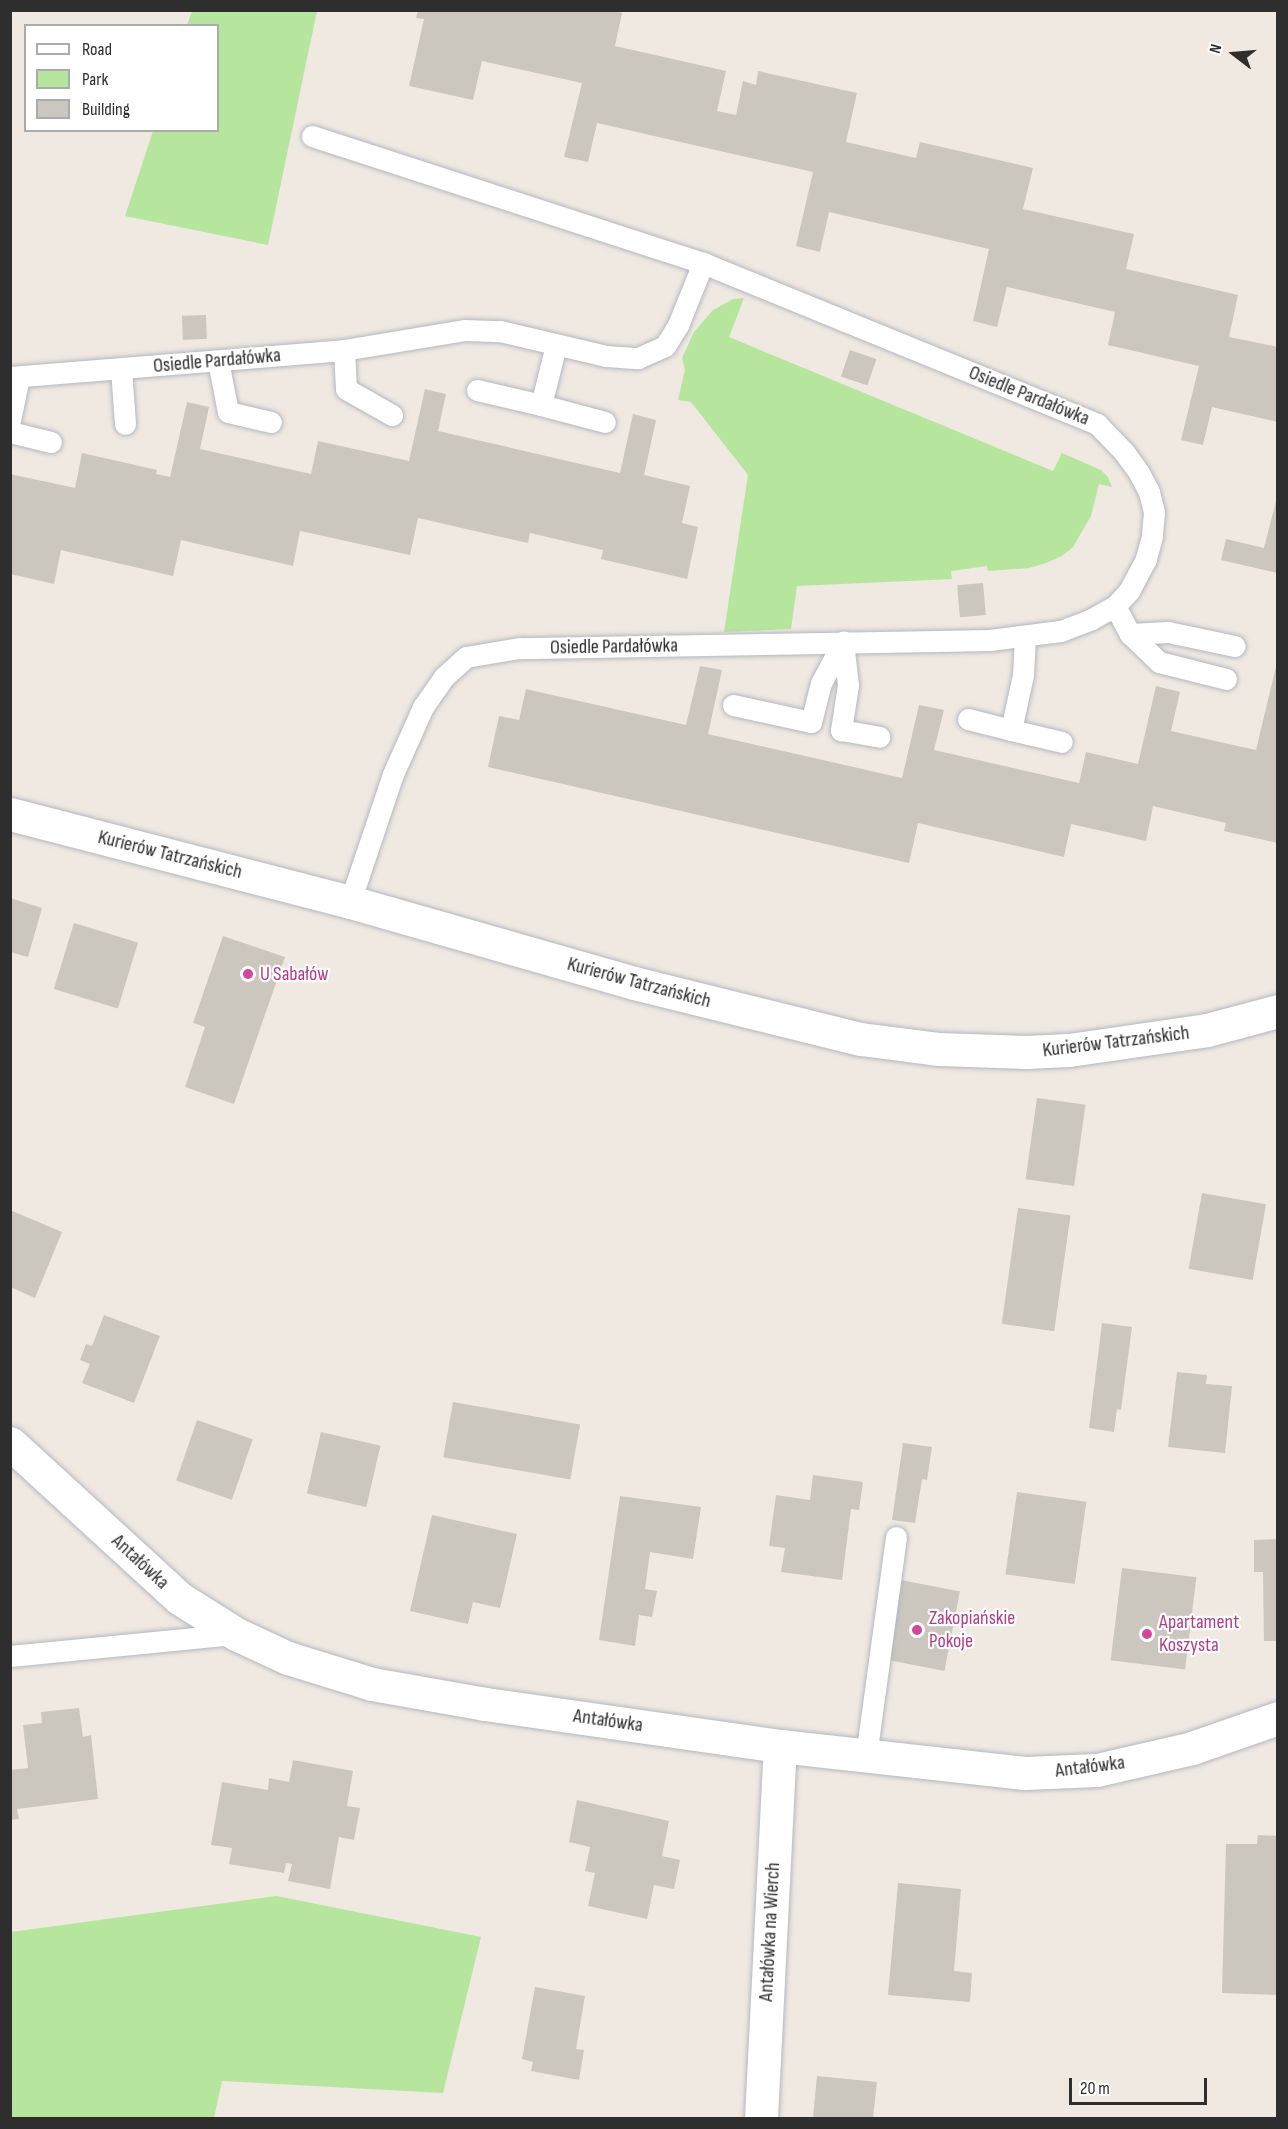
<!DOCTYPE html>
<meta charset="utf-8">
<style>
body{margin:0}
#map{position:relative;width:1288px;height:2129px;overflow:hidden;background:#efe9e1;font-family:"Sofia Sans Condensed",sans-serif}
div>[style]{position:absolute}
.green>*{inset:0;background:#b6e59e}
.building>*{inset:0;background:#cbc7bf;transform-origin:0 0}
.roads{filter:drop-shadow(0 0 2px #b4b7c1) drop-shadow(0 0 2px #b4b7c1)}
.lane>*{height:21px;margin:-10.5px;padding:0 10.5px;transform-origin:10.5px;border-radius:10.5px;background:#fff}
.street>*{height:33px;margin:-16.5px;padding:0 16.5px;transform-origin:16.5px;border-radius:16.5px;background:#fff}
.dots>*{width:16px;height:16px;translate:-50% -50%;box-sizing:border-box;border:3px solid #fff;border-radius:50%}
span{translate:-50% -50%;white-space:nowrap;text-align:center;line-height:1.15;-webkit-text-stroke:4.5px #fff;paint-order:stroke}
.street-label{font-size:20px;color:#2e2e2e}
.hotel-label{font-size:20px;color:#b23c85}
.left{translate:0 -50%;text-align:left}
.frame{position:absolute;inset:0;border:12px solid #2e2e2e;pointer-events:none}
.legend{position:absolute;left:24px;top:24px;width:195px;height:108px;box-sizing:border-box;background:#fff;border:2px solid #ababab;margin:0;padding:8px 10px;list-style:none;font-size:18px;color:#2e2e2e}
.legend li{display:flex;align-items:center;gap:12px;height:30px}
.legend b{width:30px;border:2px solid #ababab}
.north{position:absolute;left:1204px;top:24px;width:60px;height:60px;-webkit-text-stroke:4px #fff;paint-order:stroke;rotate:286deg;font-size:16px;font-weight:700;line-height:24px;text-align:center;color:#2e2e2e}
.north::after{content:'';display:block;margin:auto;width:21px;height:27px;background:#2e2e2e;clip-path:polygon(50% 0,100% 100%,50% 72%,0 100%)}
.scale{position:absolute;left:1069px;top:2078px;width:138px;height:27px;box-sizing:border-box;border:3px solid #2e2e2e;border-top:0;padding-left:8px;font-size:18px;line-height:21px;white-space:nowrap;color:#2e2e2e;-webkit-text-stroke:4px #fff;paint-order:stroke}
</style>
<div id="map">
<div class="green">
<i style="clip-path:polygon(192px 11px,317px 11px,268px 245px,125px 216px,153px 131px,218px 130px,218px 26px,187px 25px)"></i>
<i style="clip-path:polygon(744px 298px,729px 337px,1053px 471px,1062px 453px,1101px 470px,1108px 477px,1112px 487px,1099px 484px,1091px 516px,1073px 547px,1062px 556px,1046px 563px,1029px 568px,988px 571px,987px 566px,951px 571px,952px 579px,797px 586px,791px 629px,724px 632px,748px 475px,691px 402px,678px 400px,685px 370px,682px 358px,694px 332px,713px 310px,733px 299px)"></i>
<i style="clip-path:polygon(277px 1896px,481px 1937px,443px 2093px,222px 2081px,214px 2118px,11px 2118px,11px 1932px)"></i>
</div>
<div class="building">
<i style="clip-path:polygon(418px 10px,612px 10px,622px 13px,615px 46px,726px 71px,717px 111px,736px 115px,743px 81px,756px 85px,758px 71px,857px 93px,846px 142px,916px 158px,920px 142px,1033px 168px,1023px 209px,1134px 234px,1126px 269px,1238px 295px,1229px 337px,1278px 347px,1278px 422px,1212px 407px,1203px 445px,1181px 440px,1199px 366px,1108px 345px,1115px 312px,1007px 287px,997px 327px,973px 321px,989px 249px,829px 212px,820px 252px,796px 246px,813px 172px,597px 123px,588px 162px,564px 157px,582px 83px,482px 61px,473px 100px,409px 86px,424px 19px,416px 18px)"></i>
<i style="left:206px;top:315px;width:24px;height:24px;rotate:88deg"></i>
<i style="left:850px;top:350px;width:28px;height:28px;rotate:19deg"></i>
<i style="clip-path:polygon(425px 389px,446px 394px,438px 431px,620px 473px,633px 414px,656px 420px,644px 475px,690px 486px,682px 523px,698px 527px,687px 579px,601px 559px,603px 550px,530px 533px,528px 543px,418px 518px,410px 555px,300px 531px,293px 566px,181px 540px,173px 576px,61px 550px,54px 584px,10px 574px,10px 474px,75px 488px,82px 453px,157px 470px,156px 474px,170px 477px,187px 402px,209px 407px,200px 449px,311px 474px,318px 441px,409px 461px)"></i>
<i style="clip-path:polygon(1278px 493px,1278px 573px,1221px 560px,1226px 539px,1264px 548px)"></i>
<i style="left:983px;top:583px;width:32px;height:26px;rotate:85deg"></i>
<i style="clip-path:polygon(1278px 658px,1278px 843px,1224px 831px,1226px 823px,1153px 806px,1146px 841px,1071px 824px,1064px 857px,918px 823px,909px 863px,488px 767px,499px 716px,519px 720px,526px 689px,686px 725px,700px 666px,722px 670px,708px 734px,902px 778px,919px 705px,944px 710px,934px 750px,1079px 783px,1086px 752px,1138px 764px,1156px 686px,1180px 692px,1171px 731px,1256px 750px)"></i>
<i style="clip-path:polygon(10px 898px,42px 908px,28px 957px,10px 952px)"></i>
<i style="left:74px;top:923px;width:67px;height:69px;rotate:17deg"></i>
<i style="clip-path:polygon(223px 936px,285px 957px,234px 1104px,185px 1087px,205px 1027px,193px 1023px)"></i>
<i style="left:1037px;top:1098px;width:49px;height:82px;rotate:8deg"></i>
<i style="left:1202px;top:1193px;width:65px;height:77px;rotate:10deg"></i>
<i style="left:1018px;top:1208px;width:53px;height:117px;rotate:8deg"></i>
<i style="clip-path:polygon(10px 1210px,62px 1232px,35px 1298px,10px 1287px)"></i>
<i style="clip-path:polygon(104px 1315px,160px 1336px,134px 1403px,82px 1383px,90px 1364px,80px 1360px,86px 1344px,92px 1346px)"></i>
<i style="clip-path:polygon(1102px 1323px,1132px 1327px,1121px 1410px,1117px 1409px,1114px 1432px,1089px 1428px)"></i>
<i style="clip-path:polygon(1177px 1372px,1207px 1375px,1206px 1384px,1232px 1386px,1225px 1453px,1168px 1447px)"></i>
<i style="left:453px;top:1402px;width:129px;height:56px;rotate:10deg"></i>
<i style="left:197px;top:1420px;width:59px;height:64px;rotate:19deg"></i>
<i style="left:321px;top:1432px;width:61px;height:63px;rotate:13deg"></i>
<i style="clip-path:polygon(903px 1443px,932px 1447px,927px 1480px,922px 1479px,915px 1523px,892px 1520px)"></i>
<i style="clip-path:polygon(813px 1475px,863px 1482px,859px 1510px,851px 1509px,842px 1580px,781px 1572px,785px 1548px,769px 1546px,776px 1495px,810px 1500px)"></i>
<i style="left:1017px;top:1492px;width:70px;height:83px;rotate:8deg"></i>
<i style="clip-path:polygon(620px 1496px,701px 1507px,693px 1559px,650px 1552px,645px 1589px,657px 1591px,652px 1617px,639px 1615px,635px 1646px,599px 1640px)"></i>
<i style="clip-path:polygon(432px 1515px,517px 1534px,500px 1608px,473px 1602px,468px 1624px,410px 1611px)"></i>
<i style="clip-path:polygon(1278px 1539px,1278px 1641px,1264px 1641px,1263px 1572px,1254px 1572px,1254px 1540px)"></i>
<i style="left:1122px;top:1568px;width:75px;height:93px;rotate:7deg"></i>
<i style="left:901px;top:1580px;width:60px;height:81px;rotate:11deg"></i>
<i style="clip-path:polygon(79px 1708px,83px 1737px,91px 1735px,98px 1799px,17px 1809px,19px 1819px,10px 1820px,10px 1770px,28px 1768px,23px 1725px,42px 1723px,41px 1712px)"></i>
<i style="clip-path:polygon(293px 1760px,353px 1771px,347px 1806px,360px 1808px,354px 1840px,339px 1837px,330px 1889px,288px 1881px,292px 1864px,286px 1863px,284px 1873px,229px 1864px,232px 1848px,211px 1845px,222px 1782px,268px 1790px,269px 1778px,289px 1782px)"></i>
<i style="clip-path:polygon(577px 1800px,669px 1821px,662px 1856px,680px 1860px,674px 1889px,654px 1885px,647px 1919px,588px 1906px,595px 1873px,585px 1871px,590px 1847px,569px 1842px)"></i>
<i style="clip-path:polygon(1258px 1835px,1278px 1836px,1278px 1995px,1222px 1993px,1226px 1844px,1257px 1844px)"></i>
<i style="clip-path:polygon(898px 1883px,961px 1889px,954px 1971px,972px 1973px,970px 2002px,888px 1995px)"></i>
<i style="clip-path:polygon(535px 1987px,585px 1996px,576px 2049px,584px 2050px,579px 2080px,531px 2071px,533px 2062px,522px 2059px)"></i>
<i style="clip-path:polygon(817px 2076px,877px 2082px,873px 2118px,813px 2118px)"></i>
</div>
<div class="roads">
<div class="lane">
<i style="left:312px;top:136px;width:411px;rotate:18deg"></i>
<i style="left:703px;top:263px;width:426px;rotate:22.2deg"></i>
<i style="left:1097px;top:424px;width:39px;rotate:46deg"></i>
<i style="left:1124px;top:452px;width:26px;rotate:54deg"></i>
<i style="left:1139px;top:473px;width:21px;rotate:62deg"></i>
<i style="left:1149px;top:492px;width:21px;rotate:76deg"></i>
<i style="left:1154px;top:512px;width:24px;rotate:95deg"></i>
<i style="left:1152px;top:536px;width:24px;rotate:105deg"></i>
<i style="left:1146px;top:559px;width:36px;rotate:118deg"></i>
<i style="left:1129px;top:591px;width:21px;rotate:133deg"></i>
<i style="left:1115px;top:606px;width:26px;rotate:151deg"></i>
<i style="left:1092px;top:619px;width:34px;rotate:159deg"></i>
<i style="left:1060px;top:631px;width:71px;rotate:172.7deg"></i>
<i style="left:990px;top:640px;width:471px;rotate:179deg"></i>
<i style="left:519px;top:648px;width:54px;rotate:170.4deg"></i>
<i style="left:466px;top:657px;width:30px;rotate:138deg"></i>
<i style="left:444px;top:677px;width:37px;rotate:125deg"></i>
<i style="left:423px;top:707px;width:73px;rotate:114.1deg"></i>
<i style="left:393px;top:774px;width:135px;rotate:108.6deg"></i>
<i style="left:344px;top:350px;width:39px;rotate:87deg"></i>
<i style="left:346px;top:389px;width:53px;rotate:29.5deg"></i>
<i style="left:218px;top:361px;width:52px;rotate:78.9deg"></i>
<i style="left:228px;top:412px;width:44px;rotate:13.1deg"></i>
<i style="left:121px;top:369px;width:55px;rotate:85.8deg"></i>
<i style="left:10px;top:377px;width:335px;rotate:-4.6deg"></i>
<i style="left:344px;top:350px;width:123px;rotate:-9.4deg"></i>
<i style="left:465px;top:330px;width:35px;rotate:2deg"></i>
<i style="left:500px;top:331px;width:109px;rotate:13.3deg"></i>
<i style="left:606px;top:356px;width:32px;rotate:4deg"></i>
<i style="left:638px;top:358px;width:30px;rotate:-24deg"></i>
<i style="left:665px;top:346px;width:25px;rotate:-58deg"></i>
<i style="left:678px;top:325px;width:67px;rotate:-68deg"></i>
<i style="left:477px;top:390px;width:66px;rotate:13.2deg"></i>
<i style="left:541px;top:405px;width:62px;rotate:-76deg"></i>
<i style="left:541px;top:405px;width:66px;rotate:14.9deg"></i>
<i style="left:10px;top:420px;width:44px;rotate:-78.2deg"></i>
<i style="left:10px;top:432px;width:42px;rotate:13.7deg"></i>
<i style="left:1115px;top:606px;width:32px;rotate:62deg"></i>
<i style="left:1130px;top:634px;width:40px;rotate:44deg"></i>
<i style="left:1159px;top:662px;width:69px;rotate:14.2deg"></i>
<i style="left:1130px;top:634px;width:38px;rotate:-3deg"></i>
<i style="left:1168px;top:632px;width:68px;rotate:11.8deg"></i>
<i style="left:843px;top:642px;width:43px;rotate:83.4deg"></i>
<i style="left:848px;top:685px;width:46px;rotate:98.8deg"></i>
<i style="left:841px;top:730px;width:39px;rotate:10deg"></i>
<i style="left:733px;top:705px;width:80px;rotate:12.3deg"></i>
<i style="left:811px;top:722px;width:40px;rotate:-75.6deg"></i>
<i style="left:821px;top:683px;width:47px;rotate:-61.8deg"></i>
<i style="left:968px;top:719px;width:44px;rotate:14.3deg"></i>
<i style="left:1011px;top:730px;width:56px;rotate:-77.7deg"></i>
<i style="left:1023px;top:675px;width:38px;rotate:-87deg"></i>
<i style="left:1011px;top:730px;width:52px;rotate:13.2deg"></i>
<i style="left:10px;top:1656px;width:227px;rotate:-5.6deg"></i>
<i style="left:866px;top:1756px;width:221px;rotate:-82.2deg"></i>
</div>
<div class="street">
<i style="left:10px;top:814px;width:351px;rotate:14.5deg"></i>
<i style="left:350px;top:902px;width:295px;rotate:15.9deg"></i>
<i style="left:634px;top:983px;width:234px;rotate:13.9deg"></i>
<i style="left:861px;top:1039px;width:79px;rotate:7.3deg"></i>
<i style="left:939px;top:1049px;width:87px;rotate:2deg"></i>
<i style="left:1026px;top:1052px;width:43px;rotate:-2.7deg"></i>
<i style="left:1069px;top:1050px;width:139px;rotate:-8.2deg"></i>
<i style="left:1207px;top:1030px;width:73px;rotate:-15deg"></i>
<i style="left:10px;top:1443px;width:229px;rotate:42.5deg"></i>
<i style="left:179px;top:1598px;width:67px;rotate:32.3deg"></i>
<i style="left:236px;top:1634px;width:57px;rotate:24.8deg"></i>
<i style="left:288px;top:1658px;width:88px;rotate:17.2deg"></i>
<i style="left:372px;top:1684px;width:115px;rotate:10deg"></i>
<i style="left:485px;top:1704px;width:298px;rotate:8.1deg"></i>
<i style="left:780px;top:1746px;width:246px;rotate:6.3deg"></i>
<i style="left:1025px;top:1773px;width:72px;rotate:-2.4deg"></i>
<i style="left:1097px;top:1770px;width:98px;rotate:-13deg"></i>
<i style="left:1192px;top:1748px;width:91px;rotate:-19.2deg"></i>
<i style="left:761px;top:2118px;width:372px;rotate:-87.1deg"></i>
</div>
</div>
<div class="dots">
<i style="left:248px;top:974px;background:#d1479c"></i>
<i style="left:917px;top:1630px;background:#d1479c"></i>
<i style="left:1147px;top:1634px;background:#d1479c"></i>
</div>
<div class="street-label">
<span style="left:217px;top:361px;rotate:-5deg">Osiedle Pardałówka</span>
<span style="left:1029px;top:396px;rotate:22deg">Osiedle Pardałówka</span>
<span style="left:614px;top:647px;rotate:-1deg">Osiedle Pardałówka</span>
<span style="left:170px;top:855px;rotate:14deg">Kurierów Tatrzańskich</span>
<span style="left:639px;top:983px;rotate:15deg">Kurierów Tatrzańskich</span>
<span style="left:1116px;top:1042px;rotate:-7deg">Kurierów Tatrzańskich</span>
<span style="left:140px;top:1562px;rotate:43deg">Antałówka</span>
<span style="left:608px;top:1721px;rotate:8deg">Antałówka</span>
<span style="left:1090px;top:1767px;rotate:-7deg">Antałówka</span>
<span style="left:770px;top:1932px;rotate:-87deg">Antałówka na Wierch</span>
</div>
<div class="hotel-label">
<span class="left" style="left:260px;top:974px">U Sabałów</span>
<span class="left" style="left:929px;top:1630px">Zakopiańskie<br>Pokoje</span>
<span class="left" style="left:1159px;top:1634px">Apartament<br>Koszysta</span>
</div>
<div class="frame"></div>
<ul class="legend">
<li><b style="height:8px;background:#fff"></b>Road</li>
<li><b style="height:16px;background:#b6e59e"></b>Park</li>
<li><b style="height:16px;background:#cbc7bf"></b>Building</li>
</ul>
<div class="north">N</div>
<div class="scale">20 m</div>
</div>
